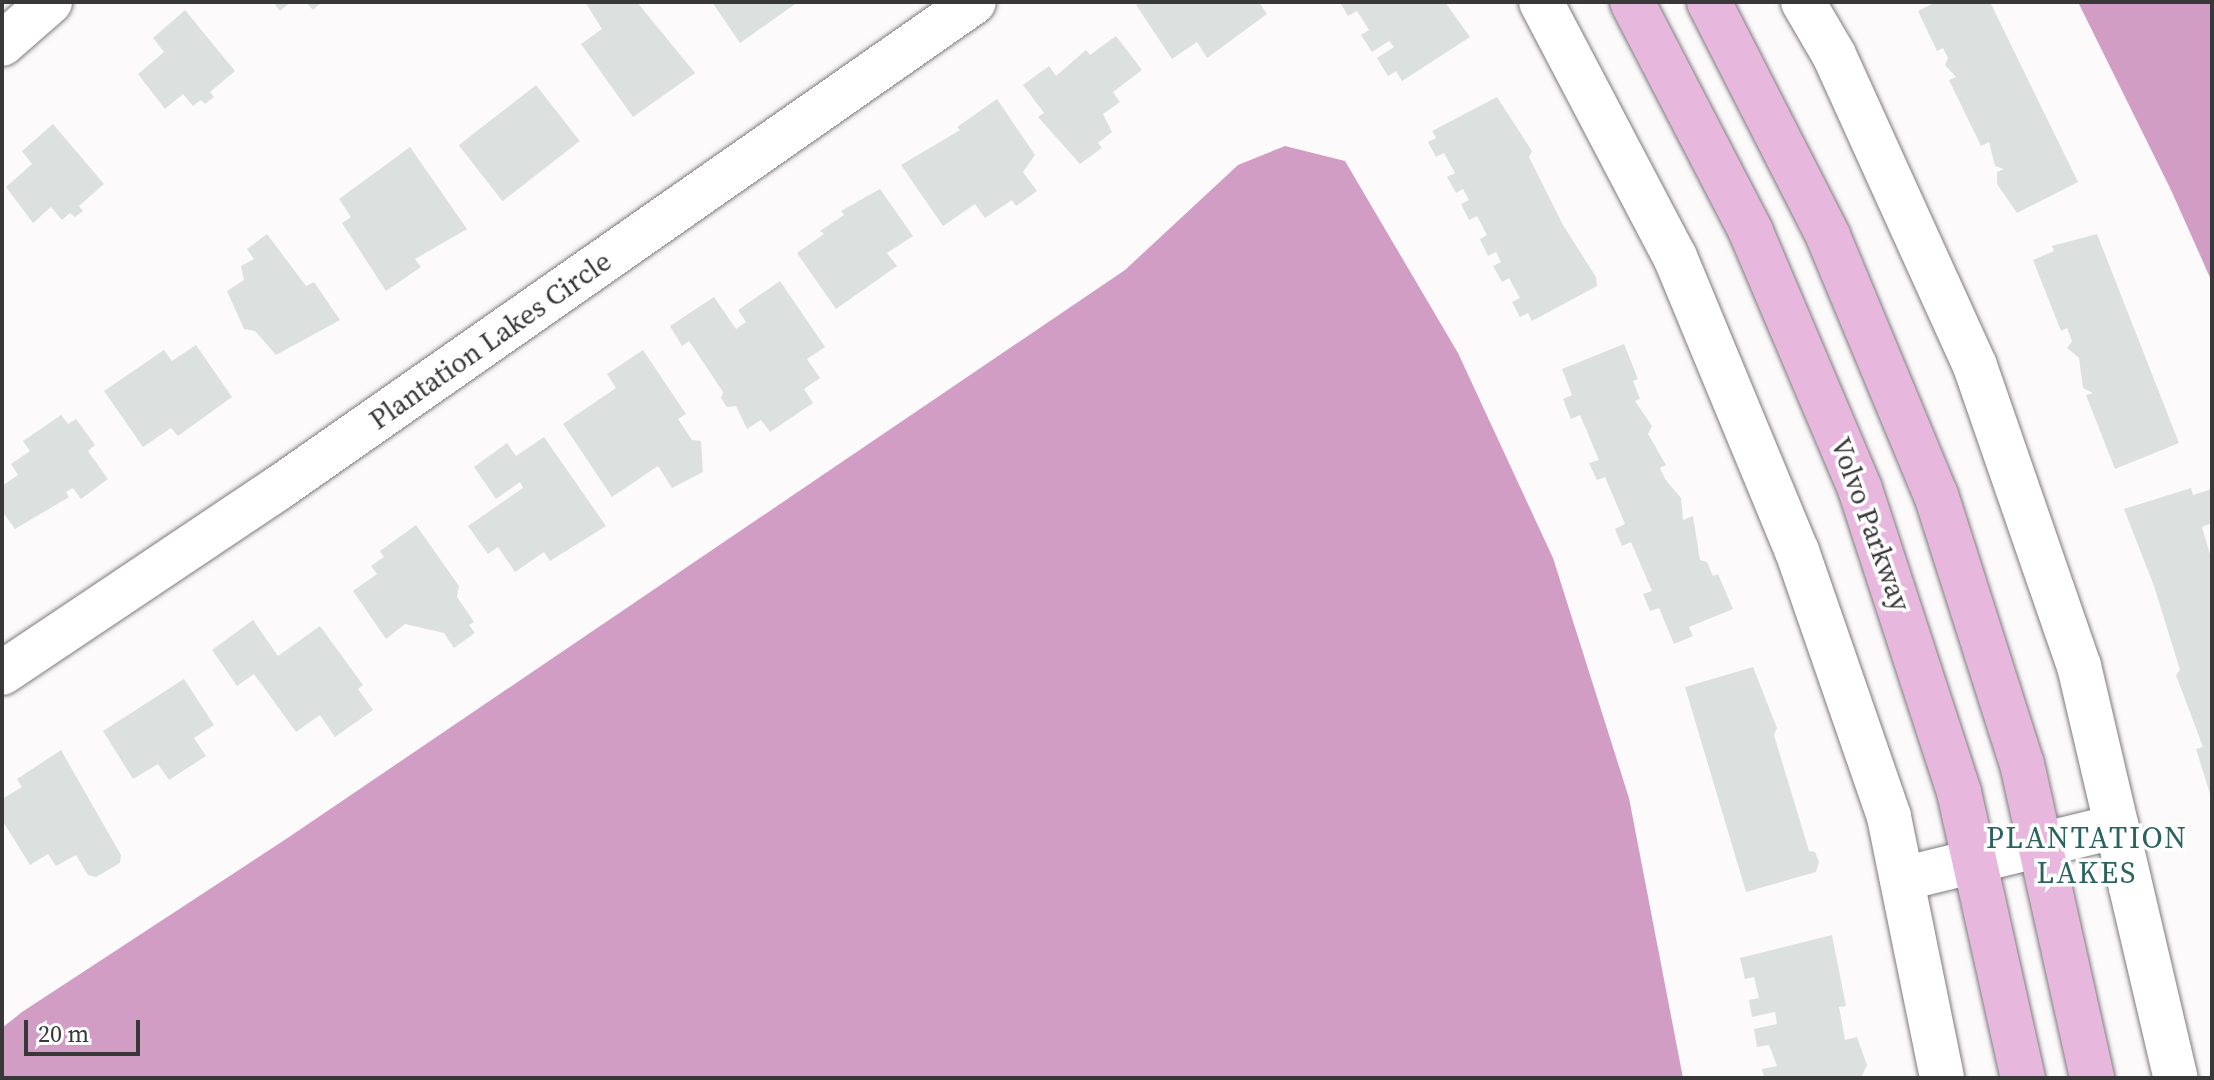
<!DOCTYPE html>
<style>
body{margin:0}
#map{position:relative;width:2214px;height:1080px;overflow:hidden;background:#fdfafc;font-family:"Source Serif 4",serif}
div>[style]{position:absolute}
.water>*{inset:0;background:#d19dc4}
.building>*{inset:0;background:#dce0df;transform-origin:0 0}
.roads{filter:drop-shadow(0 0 2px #7d7b7c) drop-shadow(0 0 2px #7d7b7c)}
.minor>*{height:44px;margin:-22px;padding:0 22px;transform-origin:22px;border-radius:22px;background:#fff}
.major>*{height:44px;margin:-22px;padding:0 22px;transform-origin:22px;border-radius:22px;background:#e8b7dd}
span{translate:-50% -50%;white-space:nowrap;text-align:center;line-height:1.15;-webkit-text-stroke:7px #fff;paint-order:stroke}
.street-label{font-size:28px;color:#393839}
.neighbourhood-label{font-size:30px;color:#296360;letter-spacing:2px}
.frame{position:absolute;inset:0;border:4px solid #393839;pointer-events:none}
.scale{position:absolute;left:24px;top:1020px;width:116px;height:36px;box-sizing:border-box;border:4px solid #393839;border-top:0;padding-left:10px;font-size:24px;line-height:28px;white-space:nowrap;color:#393839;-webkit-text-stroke:6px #fff;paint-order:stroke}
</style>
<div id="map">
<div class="water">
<i style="clip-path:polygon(2078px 2px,2212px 2px,2212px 282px,2171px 190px)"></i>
<i style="clip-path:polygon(1285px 146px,1345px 161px,1458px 353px,1553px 558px,1629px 798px,1683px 1078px,2px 1078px,2px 1028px,22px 1012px,289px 837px,1125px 270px,1238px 165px)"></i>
</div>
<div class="building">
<i style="clip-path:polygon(273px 2px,291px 2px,280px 11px)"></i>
<i style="clip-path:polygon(306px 2px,322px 2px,313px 10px)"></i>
<i style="clip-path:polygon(585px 2px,637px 2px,695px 73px,633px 117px,581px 44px,602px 29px)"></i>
<i style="clip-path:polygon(712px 2px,798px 2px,740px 43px)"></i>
<i style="clip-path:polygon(1141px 2px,1259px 2px,1267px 14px,1207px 58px,1197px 42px,1172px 59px,1136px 5px)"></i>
<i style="clip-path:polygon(1340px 2px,1445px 2px,1470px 37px,1402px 81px,1396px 71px,1388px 76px,1377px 58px,1394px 47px,1389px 41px,1372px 52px,1361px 35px,1369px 30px,1357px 11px,1348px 16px)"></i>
<i style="clip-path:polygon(1936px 2px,1990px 2px,2078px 182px,2017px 213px,1997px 184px,1997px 172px,2004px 169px,1995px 166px,1989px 142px,1981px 146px,1949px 80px,1956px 77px,1945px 65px,1948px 58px,1943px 48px,1937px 51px,1918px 11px)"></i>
<i style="clip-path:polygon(185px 10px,235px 71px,210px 92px,214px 97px,205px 104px,201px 100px,193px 106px,183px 94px,165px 109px,138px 74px,164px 52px,153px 38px)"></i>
<i style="clip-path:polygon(1116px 36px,1142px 70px,1113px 92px,1120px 102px,1103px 114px,1112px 132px,1098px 143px,1102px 148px,1080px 164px,1038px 117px,1044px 113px,1023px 85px,1049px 66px,1056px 76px,1086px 50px,1090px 55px)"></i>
<i style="left:536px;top:85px;width:71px;height:98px;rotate:52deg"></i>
<i style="clip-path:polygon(1497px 97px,1532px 151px,1529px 157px,1563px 225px,1596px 277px,1597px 286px,1532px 321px,1528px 313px,1520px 317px,1512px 302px,1520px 298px,1509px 278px,1502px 282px,1493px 266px,1501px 262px,1496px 252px,1488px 256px,1480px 239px,1487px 235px,1477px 216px,1469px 220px,1461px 204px,1469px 200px,1463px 189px,1456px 193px,1447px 177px,1455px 173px,1444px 153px,1436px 157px,1428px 142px,1436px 138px,1432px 131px)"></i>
<i style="clip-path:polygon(997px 99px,1035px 155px,1023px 172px,1037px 191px,1016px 206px,1012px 200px,985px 218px,975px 204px,943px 226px,901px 165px,960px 130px,957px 127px)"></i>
<i style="clip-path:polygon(53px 124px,104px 184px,79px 206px,83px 211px,75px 217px,70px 213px,62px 220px,51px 207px,33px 223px,6px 187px,32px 164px,22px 151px)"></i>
<i style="clip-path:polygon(410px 147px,467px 229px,415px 259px,421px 267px,386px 291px,342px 223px,351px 217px,339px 199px)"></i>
<i style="clip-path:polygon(880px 189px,913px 236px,887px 253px,897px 266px,836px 309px,797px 253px,824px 234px,820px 231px,844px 215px,841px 211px)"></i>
<i style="clip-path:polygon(267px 234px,306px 286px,314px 282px,340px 320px,276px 355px,255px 331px,244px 329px,227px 291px,244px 280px,241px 266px,254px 259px,247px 249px)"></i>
<i style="clip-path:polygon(2097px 234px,2179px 443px,2115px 469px,2086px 395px,2093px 393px,2083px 388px,2079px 358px,2067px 348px,2072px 341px,2067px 328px,2061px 331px,2033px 260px,2054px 251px,2052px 246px)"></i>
<i style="clip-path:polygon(780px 281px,825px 347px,807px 359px,820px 378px,804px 389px,813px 403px,770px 432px,761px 420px,747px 429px,736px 406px,727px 407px,721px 398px,723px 392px,689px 341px,682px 346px,670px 326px,714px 297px,736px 329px,746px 322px,738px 310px)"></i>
<i style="clip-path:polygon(1624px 344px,1638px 379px,1633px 381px,1640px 399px,1635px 401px,1652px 426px,1648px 434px,1666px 465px,1660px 468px,1665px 479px,1681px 498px,1683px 520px,1693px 516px,1700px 560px,1707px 562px,1713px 576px,1718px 574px,1733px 609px,1689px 627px,1693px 636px,1674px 644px,1659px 608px,1650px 611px,1643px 594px,1652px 591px,1631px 542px,1622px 546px,1615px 529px,1625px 524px,1605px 477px,1597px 480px,1589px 463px,1599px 460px,1580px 415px,1571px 419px,1563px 399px,1572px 395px,1562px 369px)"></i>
<i style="clip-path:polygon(196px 345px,232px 397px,178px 436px,171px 428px,143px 447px,104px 391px,164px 350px,172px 361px)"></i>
<i style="clip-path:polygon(643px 350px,686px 414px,678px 419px,692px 440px,701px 441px,703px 472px,672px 488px,658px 466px,612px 497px,563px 424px,616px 388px,607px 374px)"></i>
<i style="clip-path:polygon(61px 415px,68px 424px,76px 419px,95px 445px,88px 451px,108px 479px,81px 499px,73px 488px,66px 492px,69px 497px,15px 529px,2px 511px,2px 486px,18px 475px,11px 464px,30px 451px,23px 441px)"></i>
<i style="clip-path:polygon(544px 437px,606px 526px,550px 561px,544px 552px,515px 572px,498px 547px,488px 554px,468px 526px,523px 488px,520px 482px,496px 499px,474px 467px,507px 443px,516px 456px)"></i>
<i style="clip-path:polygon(2191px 488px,2193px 495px,2212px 489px,2212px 523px,2202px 527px,2212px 561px,2211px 797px,2196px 749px,2203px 747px,2176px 675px,2180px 670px,2154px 586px,2124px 509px)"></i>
<i style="clip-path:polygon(416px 525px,459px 586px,457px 597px,474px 622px,469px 625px,475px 633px,454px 648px,444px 633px,405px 624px,386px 639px,353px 591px,377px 574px,371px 566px,384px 557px,380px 551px)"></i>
<i style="clip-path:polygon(253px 620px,278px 656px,320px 626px,363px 685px,358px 689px,373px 710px,335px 737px,320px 715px,296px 732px,254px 674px,237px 686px,212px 650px)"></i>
<i style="clip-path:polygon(1753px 667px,1777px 728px,1774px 735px,1809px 851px,1815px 852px,1819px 862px,1816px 872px,1746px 892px,1685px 687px)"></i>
<i style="clip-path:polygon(184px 679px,214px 725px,194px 738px,206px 756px,169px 780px,158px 764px,133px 779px,103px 731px)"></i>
<i style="clip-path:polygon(61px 750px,121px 855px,120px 863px,96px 877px,88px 875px,76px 855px,56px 866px,48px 854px,30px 865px,2px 820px,2px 799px,22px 787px,17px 779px)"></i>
<i style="clip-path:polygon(1832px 935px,1846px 1006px,1839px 1007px,1845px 1040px,1857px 1037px,1867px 1065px,1861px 1078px,1764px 1078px,1762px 1069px,1777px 1066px,1769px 1045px,1757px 1047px,1754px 1029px,1777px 1024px,1775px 1012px,1752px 1017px,1749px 1000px,1759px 998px,1754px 977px,1745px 979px,1740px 958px)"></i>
</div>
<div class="roads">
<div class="minor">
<i style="left:1541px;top:2px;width:288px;rotate:62.3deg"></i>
<i style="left:1675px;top:257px;width:318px;rotate:67.5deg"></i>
<i style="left:1797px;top:551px;width:281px;rotate:70.9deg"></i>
<i style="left:1889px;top:817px;width:266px;rotate:78.5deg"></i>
<i style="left:1803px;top:2px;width:61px;rotate:59.7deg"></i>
<i style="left:1834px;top:55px;width:341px;rotate:65.6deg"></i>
<i style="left:1975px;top:366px;width:318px;rotate:70.9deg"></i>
<i style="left:2079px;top:666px;width:423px;rotate:76.8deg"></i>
<i style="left:2px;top:44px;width:64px;rotate:-41.2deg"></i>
<i style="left:2px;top:673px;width:331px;rotate:-33.8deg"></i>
<i style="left:277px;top:489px;width:850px;rotate:-34.94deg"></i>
<i style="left:1902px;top:879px;width:221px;rotate:-13.8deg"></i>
</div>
<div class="major">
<i style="left:1632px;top:2px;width:259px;rotate:62.6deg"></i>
<i style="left:1751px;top:232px;width:279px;rotate:67deg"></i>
<i style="left:1860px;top:489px;width:319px;rotate:71.9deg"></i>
<i style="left:1959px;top:792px;width:293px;rotate:77.4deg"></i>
<i style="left:1709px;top:2px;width:263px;rotate:63deg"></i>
<i style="left:1828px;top:236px;width:281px;rotate:67.4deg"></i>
<i style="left:1936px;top:495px;width:282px;rotate:72.3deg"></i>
<i style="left:2022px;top:764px;width:322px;rotate:77.4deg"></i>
</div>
</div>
<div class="street-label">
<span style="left:490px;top:340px;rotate:-35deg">Plantation Lakes Circle</span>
<span style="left:1871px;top:524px;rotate:70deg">Volvo Parkway</span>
</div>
<div class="neighbourhood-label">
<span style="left:2087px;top:855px">PLANTATION<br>LAKES</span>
</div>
<div class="frame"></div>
<div class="scale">20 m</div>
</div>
